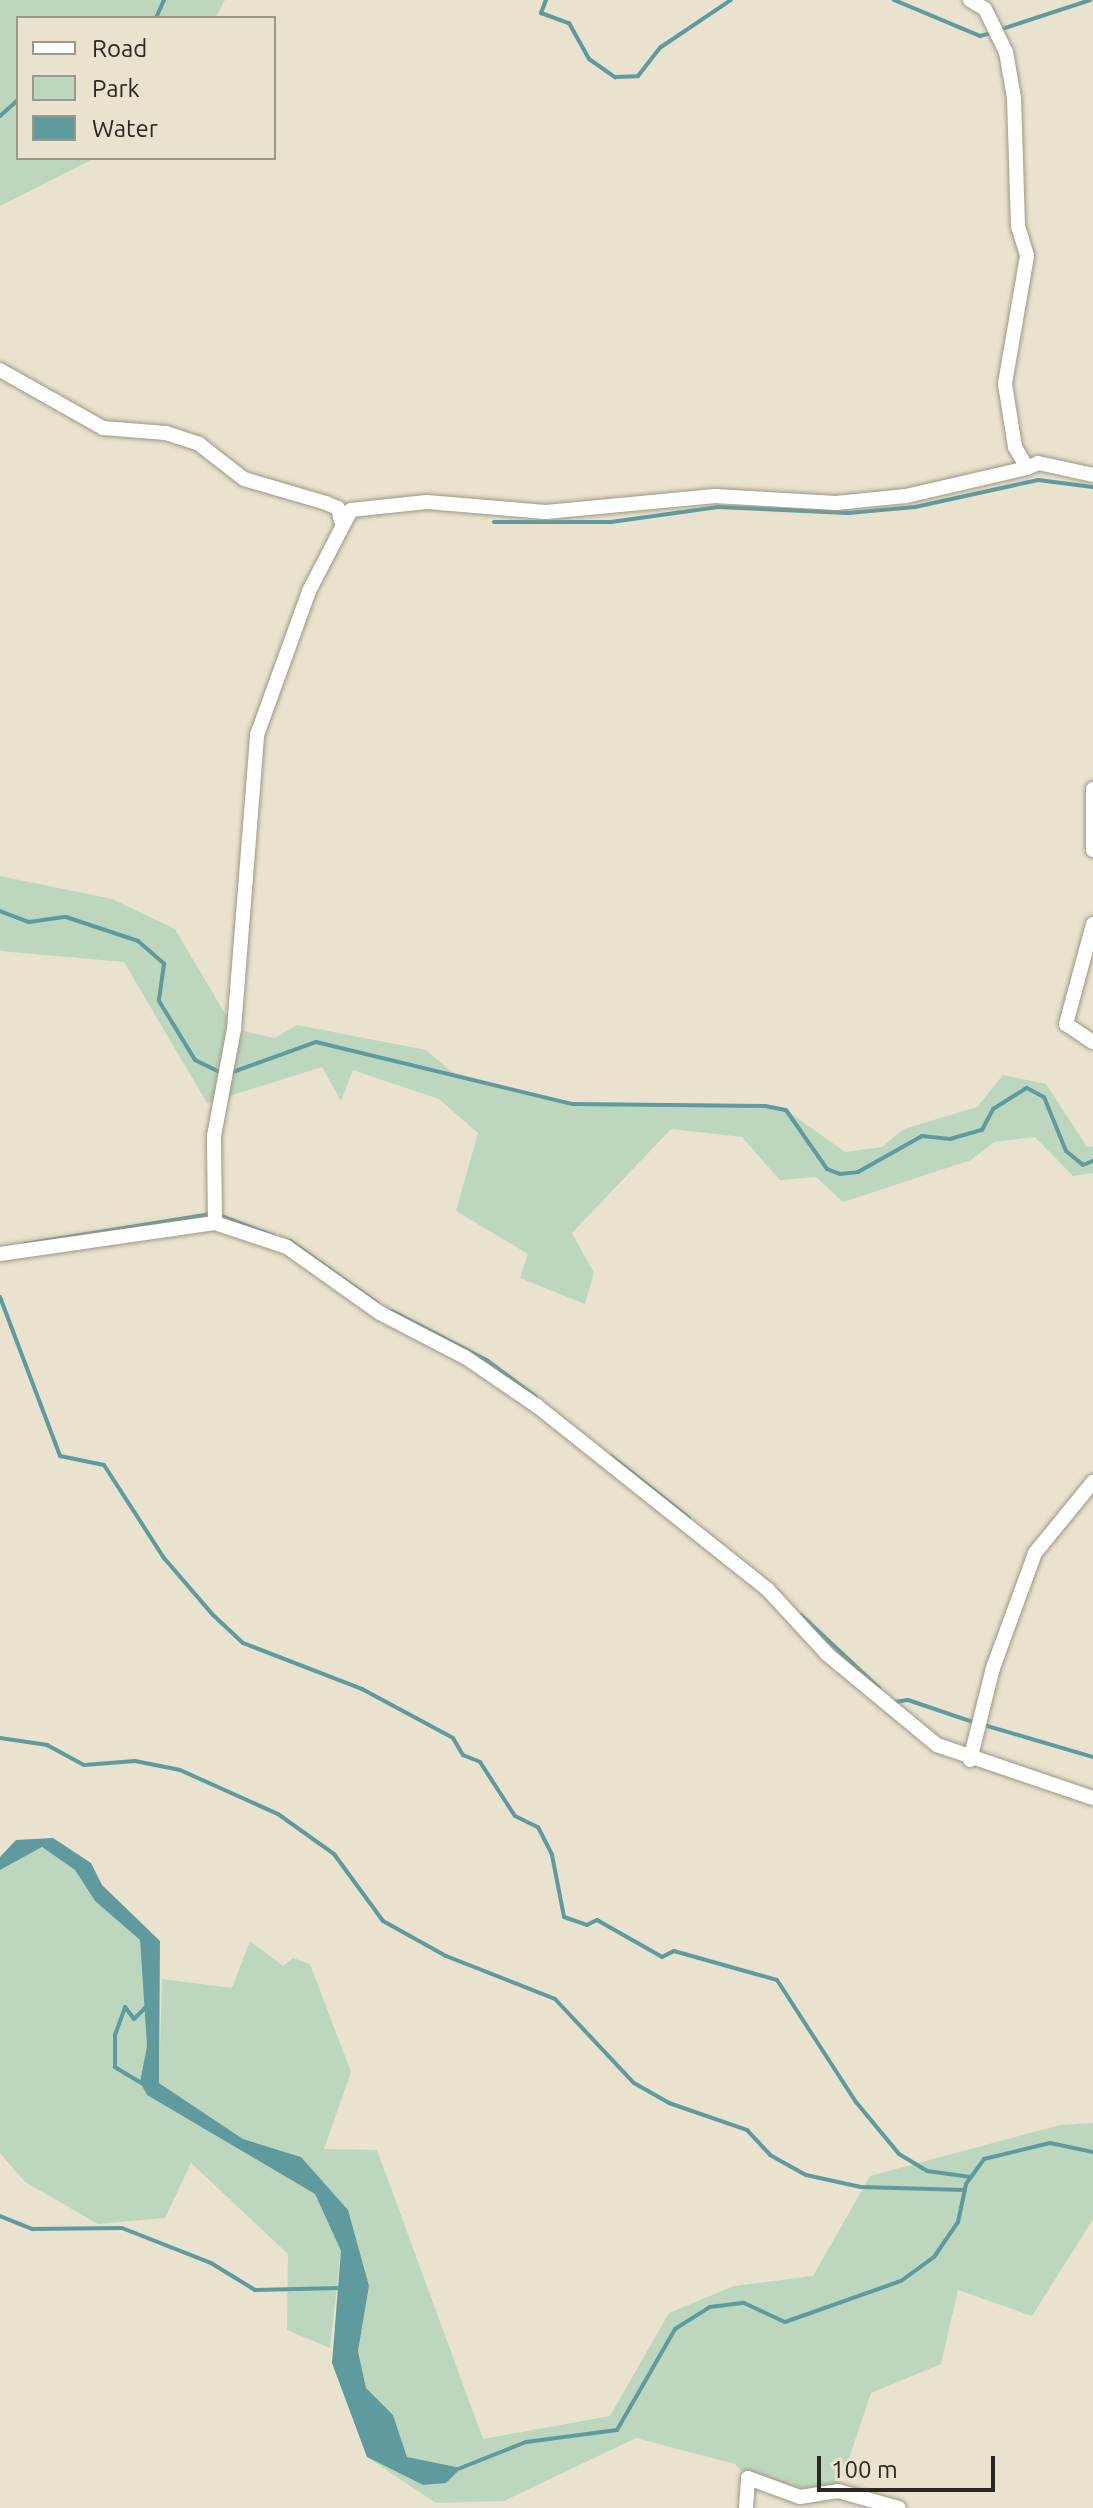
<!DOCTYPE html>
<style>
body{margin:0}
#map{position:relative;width:1093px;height:2508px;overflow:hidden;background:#e8e2ce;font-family:Ubuntu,sans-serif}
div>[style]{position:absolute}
.green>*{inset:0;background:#bdd7be}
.water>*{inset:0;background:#5f9b9e}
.stream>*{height:4px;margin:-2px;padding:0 2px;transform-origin:2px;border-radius:2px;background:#5f9b9e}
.roads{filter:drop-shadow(0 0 2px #9d9784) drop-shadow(0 0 2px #9d9784)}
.minor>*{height:14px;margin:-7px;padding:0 7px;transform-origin:7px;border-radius:7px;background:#fff}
span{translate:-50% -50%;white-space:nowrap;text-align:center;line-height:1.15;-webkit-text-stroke:6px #e8e2ce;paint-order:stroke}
.legend{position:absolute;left:16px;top:16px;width:260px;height:144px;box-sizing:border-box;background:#e8e2ce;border:2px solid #9c9889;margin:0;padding:10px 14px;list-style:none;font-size:24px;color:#2b2821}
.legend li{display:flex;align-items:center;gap:16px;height:40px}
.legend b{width:40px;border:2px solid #9c9889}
.scale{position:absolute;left:817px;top:2456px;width:178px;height:36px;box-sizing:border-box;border:4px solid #2b2821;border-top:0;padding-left:10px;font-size:24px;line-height:28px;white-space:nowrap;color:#2b2821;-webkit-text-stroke:6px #e8e2ce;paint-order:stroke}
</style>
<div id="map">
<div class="green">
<i style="clip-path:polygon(0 0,225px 0,215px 18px,18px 18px,18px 158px,95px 158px,0 206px)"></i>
<i style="clip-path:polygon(0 876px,112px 899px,175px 929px,234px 1029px,275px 1038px,297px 1025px,426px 1050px,452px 1072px,572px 1104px,765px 1106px,786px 1110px,845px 1152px,882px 1147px,904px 1129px,977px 1107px,1003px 1075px,1046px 1084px,1087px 1147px,1093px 1146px,1093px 1173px,1073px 1176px,1035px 1137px,994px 1142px,971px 1160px,843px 1202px,816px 1177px,780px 1180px,742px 1137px,671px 1129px,572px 1233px,594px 1273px,585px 1304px,520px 1278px,528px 1254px,456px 1211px,478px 1133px,439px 1099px,353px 1070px,341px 1101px,322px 1067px,207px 1103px,124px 962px,0 951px)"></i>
<i style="clip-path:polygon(42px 1847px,75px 1870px,95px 1901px,140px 1940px,147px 2046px,140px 2082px,147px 2095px,315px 2194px,341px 2251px,330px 2348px,287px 2330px,288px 2254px,191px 2163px,165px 2218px,98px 2224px,25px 2182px,0 2153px,0 1870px)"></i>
<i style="clip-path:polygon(250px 1941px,283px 1966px,293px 1958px,310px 1964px,351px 2072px,324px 2149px,377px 2150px,483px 2439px,610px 2416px,669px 2313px,734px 2286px,813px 2276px,870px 2176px,1060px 2125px,1093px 2123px,1093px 2219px,1032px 2316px,958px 2290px,941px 2364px,871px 2393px,838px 2491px,800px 2497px,748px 2478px,735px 2464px,636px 2438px,504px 2501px,436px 2503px,367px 2457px,423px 2485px,460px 2469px,407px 2457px,393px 2415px,366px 2388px,358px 2351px,369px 2286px,308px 2167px,301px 2157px,243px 2139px,159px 2083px,162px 1979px,232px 1988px)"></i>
</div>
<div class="water">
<i style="clip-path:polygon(53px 1838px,91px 1863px,102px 1885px,160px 1941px,159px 2083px,243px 2139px,301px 2157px,348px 2210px,369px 2286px,358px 2351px,366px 2388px,393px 2415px,407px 2457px,461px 2468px,446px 2483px,423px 2485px,367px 2457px,332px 2363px,341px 2251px,315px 2194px,147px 2095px,140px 2082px,147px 2046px,140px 1940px,95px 1901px,75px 1870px,42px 1847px,0 1870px,0 1857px,16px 1840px)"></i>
</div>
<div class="stream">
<i style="left:546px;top:0;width:14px;rotate:111deg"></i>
<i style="left:541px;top:13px;width:30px;rotate:20deg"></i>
<i style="left:569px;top:23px;width:41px;rotate:60.9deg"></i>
<i style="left:589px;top:59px;width:32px;rotate:35deg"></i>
<i style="left:615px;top:77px;width:23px;rotate:-2deg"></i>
<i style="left:638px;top:76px;width:37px;rotate:-52deg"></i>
<i style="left:661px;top:47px;width:84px;rotate:-33.9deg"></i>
<i style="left:894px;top:0;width:93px;rotate:22.7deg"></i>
<i style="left:980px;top:36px;width:11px;rotate:-15deg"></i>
<i style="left:156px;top:18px;width:20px;rotate:-66deg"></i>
<i style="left:999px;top:30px;width:96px;rotate:-18.2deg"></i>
<i style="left:0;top:116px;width:24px;rotate:-42deg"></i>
<i style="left:494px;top:522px;width:117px"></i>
<i style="left:611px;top:522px;width:108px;rotate:-8deg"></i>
<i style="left:718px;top:507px;width:130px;rotate:2.6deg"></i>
<i style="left:848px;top:513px;width:67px;rotate:-5.1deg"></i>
<i style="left:915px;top:507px;width:126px;rotate:-12.4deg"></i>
<i style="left:1038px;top:480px;width:55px;rotate:7.3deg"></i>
<i style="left:0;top:911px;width:31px;rotate:21deg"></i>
<i style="left:29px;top:922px;width:37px;rotate:-8deg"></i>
<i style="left:66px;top:917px;width:76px;rotate:18.4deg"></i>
<i style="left:138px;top:941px;width:35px;rotate:41deg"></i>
<i style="left:164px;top:964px;width:37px;rotate:98deg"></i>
<i style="left:159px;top:1001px;width:69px;rotate:58.6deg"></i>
<i style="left:195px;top:1060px;width:30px;rotate:26deg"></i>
<i style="left:230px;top:1073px;width:91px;rotate:-19.8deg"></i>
<i style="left:316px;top:1042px;width:263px;rotate:13.6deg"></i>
<i style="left:572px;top:1104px;width:193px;rotate:0.6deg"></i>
<i style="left:765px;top:1106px;width:21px;rotate:11deg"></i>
<i style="left:786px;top:1110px;width:72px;rotate:55.2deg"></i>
<i style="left:827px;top:1169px;width:14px;rotate:21deg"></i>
<i style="left:840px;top:1174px;width:18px;rotate:-6deg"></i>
<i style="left:858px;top:1172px;width:73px;rotate:-29.4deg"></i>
<i style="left:922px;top:1136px;width:28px;rotate:6deg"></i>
<i style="left:950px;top:1139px;width:33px;rotate:-16deg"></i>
<i style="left:982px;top:1130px;width:24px;rotate:-62deg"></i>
<i style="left:993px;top:1109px;width:40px;rotate:-32deg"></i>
<i style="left:1027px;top:1088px;width:19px;rotate:28deg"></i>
<i style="left:1044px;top:1097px;width:58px;rotate:67.8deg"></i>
<i style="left:1066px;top:1151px;width:22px;rotate:39deg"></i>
<i style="left:1083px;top:1165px;width:11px;rotate:-22deg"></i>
<i style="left:219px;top:1215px;width:59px;rotate:20.9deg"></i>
<i style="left:290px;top:1241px;width:107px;rotate:35.5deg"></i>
<i style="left:25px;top:1244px;width:187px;rotate:-9.2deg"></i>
<i style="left:0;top:1297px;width:170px;rotate:69.3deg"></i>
<i style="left:60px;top:1456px;width:45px;rotate:11.6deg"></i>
<i style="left:104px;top:1465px;width:111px;rotate:57.2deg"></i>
<i style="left:164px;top:1558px;width:75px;rotate:49.3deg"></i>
<i style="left:213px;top:1615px;width:41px;rotate:43deg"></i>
<i style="left:243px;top:1643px;width:128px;rotate:21.1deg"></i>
<i style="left:362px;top:1689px;width:103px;rotate:28.3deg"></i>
<i style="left:453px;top:1738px;width:20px;rotate:60deg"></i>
<i style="left:463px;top:1755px;width:18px;rotate:22deg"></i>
<i style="left:480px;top:1762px;width:64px;rotate:57.1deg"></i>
<i style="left:515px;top:1816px;width:25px;rotate:26deg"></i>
<i style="left:538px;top:1827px;width:31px;rotate:63deg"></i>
<i style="left:552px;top:1855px;width:63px;rotate:79deg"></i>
<i style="left:564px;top:1917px;width:24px;rotate:19deg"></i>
<i style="left:587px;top:1925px;width:11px;rotate:-27deg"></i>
<i style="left:597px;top:1920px;width:75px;rotate:29.6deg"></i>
<i style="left:662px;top:1957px;width:13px;rotate:-27deg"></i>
<i style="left:674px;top:1951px;width:107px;rotate:15.7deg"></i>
<i style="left:777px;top:1980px;width:145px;rotate:57.1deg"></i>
<i style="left:856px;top:2102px;width:67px;rotate:50.4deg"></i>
<i style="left:899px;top:2154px;width:33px;rotate:31deg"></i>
<i style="left:927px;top:2171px;width:44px;rotate:7.8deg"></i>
<i style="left:392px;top:1311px;width:108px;rotate:27.5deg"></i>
<i style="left:488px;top:1361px;width:59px;rotate:36.7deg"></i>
<i style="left:611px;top:1456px;width:100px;rotate:38.5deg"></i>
<i style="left:801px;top:1615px;width:107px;rotate:43.1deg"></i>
<i style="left:895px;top:1702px;width:13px;rotate:-9deg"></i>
<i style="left:908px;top:1700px;width:72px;rotate:18.7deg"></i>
<i style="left:984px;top:1725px;width:114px;rotate:16.4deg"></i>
<i style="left:0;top:1738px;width:48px;rotate:8.5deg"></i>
<i style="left:47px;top:1745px;width:42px;rotate:28.4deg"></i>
<i style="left:84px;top:1765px;width:51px;rotate:-4.5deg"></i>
<i style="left:135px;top:1761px;width:46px;rotate:11.3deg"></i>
<i style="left:180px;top:1770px;width:107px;rotate:24.2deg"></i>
<i style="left:278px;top:1814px;width:69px;rotate:35.5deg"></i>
<i style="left:334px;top:1854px;width:83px;rotate:53.8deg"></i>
<i style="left:383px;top:1921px;width:72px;rotate:29.1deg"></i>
<i style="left:446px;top:1956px;width:117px;rotate:21.5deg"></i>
<i style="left:555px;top:1999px;width:115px;rotate:46.8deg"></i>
<i style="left:634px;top:2083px;width:40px;rotate:29.7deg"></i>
<i style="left:669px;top:2103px;width:83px;rotate:19.1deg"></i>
<i style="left:747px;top:2130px;width:34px;rotate:47deg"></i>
<i style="left:770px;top:2155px;width:41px;rotate:29.1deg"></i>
<i style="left:806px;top:2175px;width:56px;rotate:12.3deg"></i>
<i style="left:861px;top:2187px;width:104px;rotate:1.7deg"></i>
<i style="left:143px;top:2084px;width:33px;rotate:-149deg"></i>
<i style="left:115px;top:2067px;width:32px;rotate:-90deg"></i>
<i style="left:115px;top:2035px;width:30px;rotate:-70deg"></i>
<i style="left:125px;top:2007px;width:15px;rotate:53deg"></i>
<i style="left:134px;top:2019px;width:23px;rotate:-45deg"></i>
<i style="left:0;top:2216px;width:35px;rotate:22deg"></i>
<i style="left:32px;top:2229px;width:90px;rotate:-0.6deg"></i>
<i style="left:122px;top:2228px;width:96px;rotate:21.5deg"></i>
<i style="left:211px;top:2263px;width:52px;rotate:31.5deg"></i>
<i style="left:255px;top:2290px;width:86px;rotate:-1.3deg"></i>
<i style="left:458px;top:2469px;width:73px;rotate:-21.7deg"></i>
<i style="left:526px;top:2442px;width:92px;rotate:-7.5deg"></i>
<i style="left:617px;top:2430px;width:116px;rotate:-60.1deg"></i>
<i style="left:675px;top:2329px;width:41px;rotate:-32.2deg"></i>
<i style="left:710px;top:2307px;width:34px;rotate:-7deg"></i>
<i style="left:744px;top:2303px;width:45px;rotate:24.9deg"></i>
<i style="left:785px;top:2322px;width:123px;rotate:-19.5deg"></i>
<i style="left:901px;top:2281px;width:41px;rotate:-36deg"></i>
<i style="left:934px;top:2257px;width:42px;rotate:-55.6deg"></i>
<i style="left:958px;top:2222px;width:39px;rotate:-78deg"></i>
<i style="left:966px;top:2184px;width:31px;rotate:-54deg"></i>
<i style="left:984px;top:2159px;width:68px;rotate:-13.6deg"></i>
<i style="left:1050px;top:2143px;width:44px;rotate:11.8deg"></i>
</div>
<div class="roads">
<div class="minor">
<i style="left:970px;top:0;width:17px;rotate:31deg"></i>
<i style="left:985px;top:9px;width:48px;rotate:64deg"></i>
<i style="left:1006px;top:52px;width:47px;rotate:80.1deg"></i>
<i style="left:1014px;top:98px;width:128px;rotate:88.2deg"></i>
<i style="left:1018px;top:226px;width:31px;rotate:73deg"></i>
<i style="left:1027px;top:256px;width:130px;rotate:99.8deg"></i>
<i style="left:1005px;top:384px;width:64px;rotate:81deg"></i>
<i style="left:1015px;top:447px;width:24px;rotate:60deg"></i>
<i style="left:1027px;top:468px;width:12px;rotate:-24deg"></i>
<i style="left:1038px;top:463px;width:56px;rotate:12.3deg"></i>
<i style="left:0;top:370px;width:118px;rotate:29.4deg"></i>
<i style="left:103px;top:428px;width:63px;rotate:4.5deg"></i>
<i style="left:166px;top:433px;width:35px;rotate:18deg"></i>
<i style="left:199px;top:444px;width:57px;rotate:37.9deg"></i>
<i style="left:244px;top:479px;width:85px;rotate:16.3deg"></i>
<i style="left:326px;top:503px;width:13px;rotate:23deg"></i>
<i style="left:338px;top:508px;width:13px;rotate:77deg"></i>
<i style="left:1093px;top:789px;width:61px;rotate:90deg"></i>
<i style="left:1093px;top:924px;width:104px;rotate:105.1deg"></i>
<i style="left:1066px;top:1024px;width:32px;rotate:34deg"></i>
<i style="left:215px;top:1223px;width:87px;rotate:-90.7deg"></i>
<i style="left:214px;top:1136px;width:109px;rotate:-79.4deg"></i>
<i style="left:234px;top:1029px;width:295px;rotate:-85.5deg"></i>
<i style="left:257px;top:735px;width:153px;rotate:-70.1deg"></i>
<i style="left:309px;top:591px;width:91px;rotate:-62.6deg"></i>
<i style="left:351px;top:510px;width:76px;rotate:-6deg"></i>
<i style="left:427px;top:502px;width:119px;rotate:4.8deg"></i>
<i style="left:546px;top:512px;width:170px;rotate:-5.4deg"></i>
<i style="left:715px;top:496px;width:121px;rotate:3.3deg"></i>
<i style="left:836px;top:503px;width:70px;rotate:-5.7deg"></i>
<i style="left:906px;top:496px;width:124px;rotate:-13deg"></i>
<i style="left:0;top:1254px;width:217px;rotate:-8.2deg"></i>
<i style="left:215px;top:1223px;width:76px;rotate:18.4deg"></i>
<i style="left:287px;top:1247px;width:114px;rotate:35.4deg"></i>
<i style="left:380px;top:1313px;width:96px;rotate:27.4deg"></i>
<i style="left:465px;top:1357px;width:87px;rotate:34.2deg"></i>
<i style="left:537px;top:1406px;width:295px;rotate:38.5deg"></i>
<i style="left:768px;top:1590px;width:87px;rotate:47.3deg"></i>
<i style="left:827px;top:1654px;width:143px;rotate:39.6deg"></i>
<i style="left:937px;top:1745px;width:165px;rotate:18.8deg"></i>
<i style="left:970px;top:1760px;width:95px;rotate:-76deg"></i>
<i style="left:993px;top:1668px;width:122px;rotate:-69.9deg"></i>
<i style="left:1035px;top:1553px;width:92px;rotate:-50.8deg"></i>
<i style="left:746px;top:2508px;width:30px;rotate:-86deg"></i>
<i style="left:748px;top:2478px;width:55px;rotate:20.1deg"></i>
<i style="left:800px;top:2497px;width:38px;rotate:-9deg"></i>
<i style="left:838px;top:2491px;width:63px;rotate:15.6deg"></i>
</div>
</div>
<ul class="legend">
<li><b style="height:10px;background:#fff"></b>Road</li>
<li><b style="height:22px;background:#bdd7be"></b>Park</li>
<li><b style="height:22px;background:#5f9b9e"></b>Water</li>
</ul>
<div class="scale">100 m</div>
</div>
